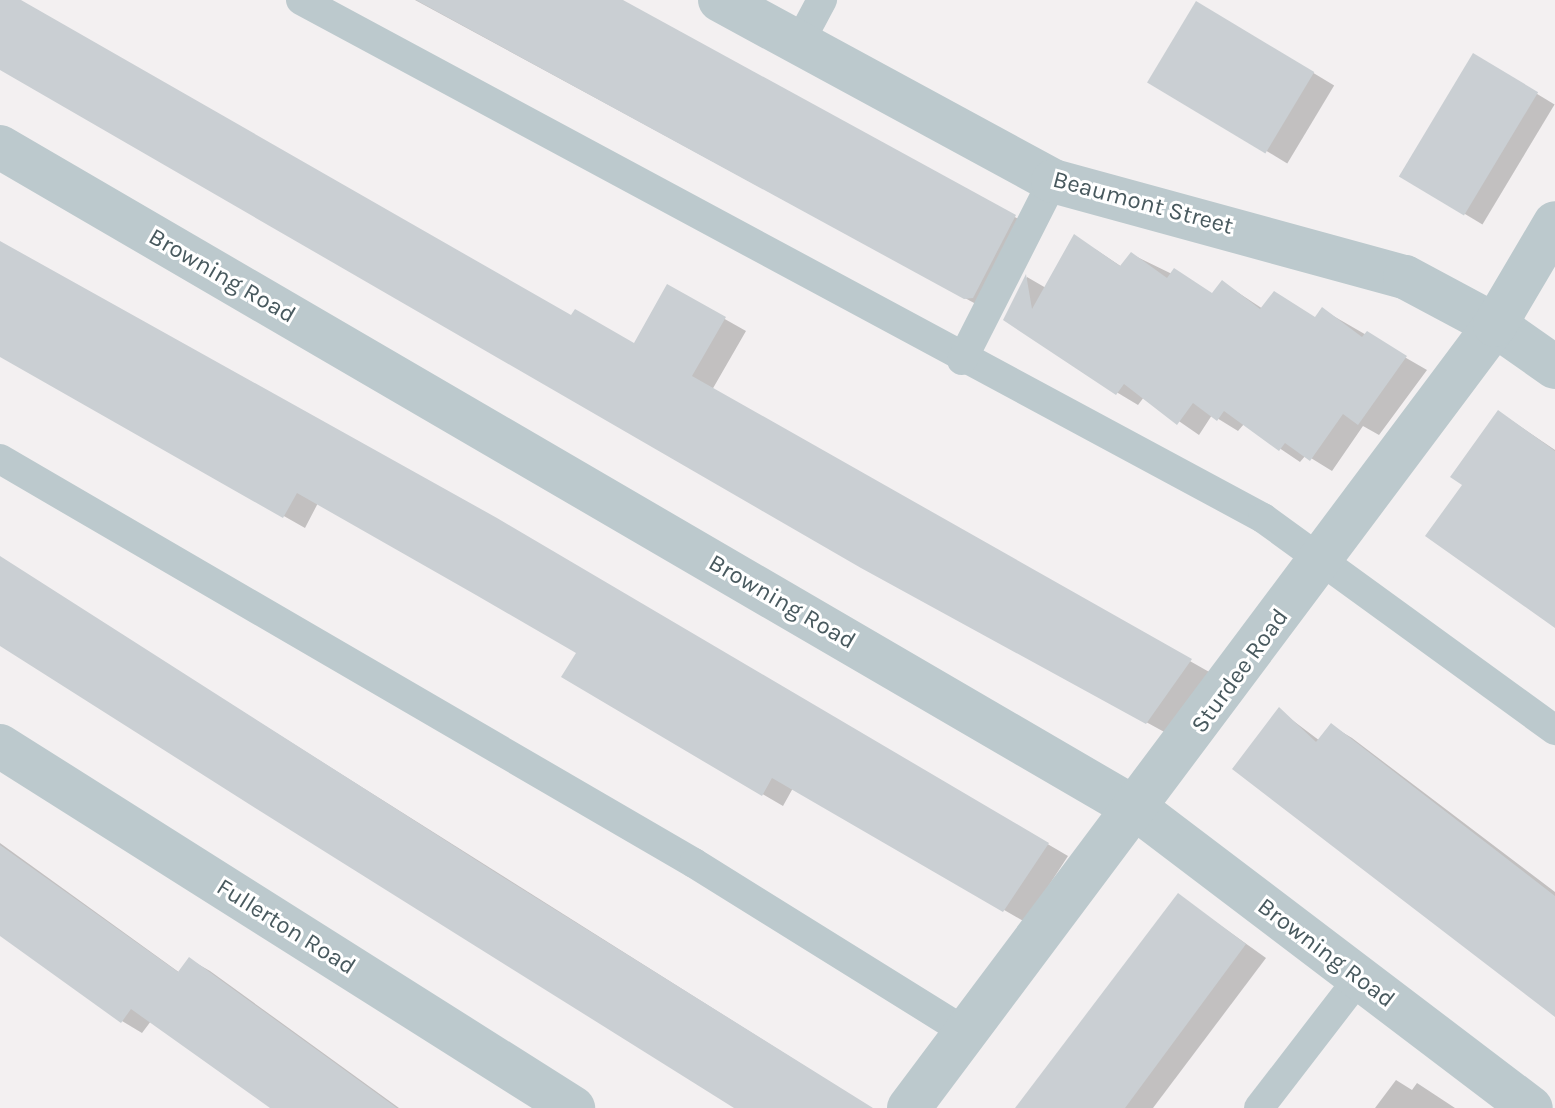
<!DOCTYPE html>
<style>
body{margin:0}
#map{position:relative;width:1555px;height:1108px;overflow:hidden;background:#f3f0f1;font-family:Karla,sans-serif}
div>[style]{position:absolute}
.shadow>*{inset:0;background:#0003;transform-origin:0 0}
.building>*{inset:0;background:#cacfd3;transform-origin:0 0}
.lane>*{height:30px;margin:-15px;padding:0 15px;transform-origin:15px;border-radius:15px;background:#bcc9cd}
.street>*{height:44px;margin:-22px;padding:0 22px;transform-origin:22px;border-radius:22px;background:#bcc9cd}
span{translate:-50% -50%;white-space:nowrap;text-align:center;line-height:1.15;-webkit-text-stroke:6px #fff;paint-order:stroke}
.street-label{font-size:24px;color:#48595e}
</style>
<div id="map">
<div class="shadow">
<i style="clip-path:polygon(0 0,19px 0,572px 318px,635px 346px,668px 287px,746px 331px,712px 390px,1211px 673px,1168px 734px,884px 579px,0 67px)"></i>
<i style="clip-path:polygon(415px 0,613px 0,1035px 228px,987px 310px)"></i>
<i style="left:1197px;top:3px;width:160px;height:91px;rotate:31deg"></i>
<i style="left:1474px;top:56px;width:94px;height:140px;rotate:31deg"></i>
<i style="clip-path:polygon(0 243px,496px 520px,1068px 856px,1025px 922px,793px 788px,783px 806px,596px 697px,578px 652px,318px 503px,305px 528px,0 355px)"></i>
<i style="clip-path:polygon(1095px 249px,1122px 267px,1131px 254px,1213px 294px,1222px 282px,1263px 309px,1316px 319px,1323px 310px,1427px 370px,1379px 435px,1363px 426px,1332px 471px,1306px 455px,1300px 462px,1244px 424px,1238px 431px,1212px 415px,1199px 435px,1144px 397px,1138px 405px,1118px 393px,1005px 319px,1027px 277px,1046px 288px)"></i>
<i style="clip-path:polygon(1499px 412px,1555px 450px,1555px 625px,1465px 485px)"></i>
<i style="clip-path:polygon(0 559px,871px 1108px,739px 1108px,0 643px)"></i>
<i style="clip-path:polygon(1279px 710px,1320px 741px,1332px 726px,1352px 738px,1555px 892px,1555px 1014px)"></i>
<i style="clip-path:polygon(0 843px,180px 973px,189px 959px,210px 971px,399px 1108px,273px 1108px,151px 1021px,142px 1033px,122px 1021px,0 934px)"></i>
<i style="clip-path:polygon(1178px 895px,1266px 958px,1153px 1108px,1020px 1108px)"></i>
<i style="clip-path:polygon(1396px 1080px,1412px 1090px,1417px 1083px,1455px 1108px,1375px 1108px)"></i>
</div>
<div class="building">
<i style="clip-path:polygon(0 0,21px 0,571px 315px,575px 309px,634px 343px,667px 284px,726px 317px,692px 376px,1192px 659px,1146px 724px,861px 568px,0 70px)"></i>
<i style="clip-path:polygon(416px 0,623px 0,1016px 215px,973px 298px,964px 299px)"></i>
<i style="left:1196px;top:1px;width:138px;height:95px;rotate:31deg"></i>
<i style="left:1473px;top:53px;width:76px;height:144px;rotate:31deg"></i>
<i style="clip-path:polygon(1074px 234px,1120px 266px,1131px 252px,1167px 278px,1174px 268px,1212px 293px,1222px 280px,1260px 309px,1274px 291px,1315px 317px,1322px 307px,1362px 337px,1367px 331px,1407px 356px,1358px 425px,1343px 414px,1310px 461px,1285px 443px,1279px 451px,1224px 411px,1217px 421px,1193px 403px,1177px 425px,1124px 384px,1116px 395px,1003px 320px,1026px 274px,1032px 309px)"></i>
<i style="clip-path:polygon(0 241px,497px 518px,1049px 843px,1003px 912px,772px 778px,762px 796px,561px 677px,576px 653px,476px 595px,297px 493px,283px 518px,0 357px)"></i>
<i style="clip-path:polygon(1498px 410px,1555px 451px,1555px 628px,1425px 536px,1462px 485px,1450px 477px)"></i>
<i style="clip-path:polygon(0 556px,498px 874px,873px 1108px,734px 1108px,260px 811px,0 646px)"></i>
<i style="clip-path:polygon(1279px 707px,1316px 742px,1331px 723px,1555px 896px,1555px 1017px,1232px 769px)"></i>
<i style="clip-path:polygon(0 845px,178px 972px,189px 957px,397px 1108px,270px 1108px,131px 1009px,121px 1023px,0 936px)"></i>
<i style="clip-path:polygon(1178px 893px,1246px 944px,1125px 1108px,1015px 1108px)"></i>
</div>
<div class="lane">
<i style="left:301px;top:0;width:1093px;rotate:28.3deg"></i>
<i style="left:1263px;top:518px;width:361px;rotate:36deg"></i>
<i style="left:799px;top:43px;width:49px;rotate:-61.9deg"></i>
<i style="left:962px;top:360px;width:201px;rotate:-63.1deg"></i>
<i style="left:0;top:459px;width:803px;rotate:30.21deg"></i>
<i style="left:694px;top:863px;width:322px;rotate:31.9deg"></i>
<i style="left:1259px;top:1108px;width:164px;rotate:-52.4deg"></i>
</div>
<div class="street">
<i style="left:720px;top:0;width:379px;rotate:28.5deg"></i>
<i style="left:1053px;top:181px;width:365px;rotate:15.3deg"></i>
<i style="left:1405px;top:277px;width:102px;rotate:28.1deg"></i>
<i style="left:1495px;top:325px;width:73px;rotate:35deg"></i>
<i style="left:0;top:147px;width:1317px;rotate:30.23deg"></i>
<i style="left:1138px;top:810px;width:493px;rotate:37.2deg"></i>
<i style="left:0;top:746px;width:678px;rotate:32.28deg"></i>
<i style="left:909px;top:1108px;width:978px;rotate:-53.19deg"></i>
<i style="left:1495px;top:325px;width:118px;rotate:-59.5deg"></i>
</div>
<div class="street-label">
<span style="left:1143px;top:203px;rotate:15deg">Beaumont Street</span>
<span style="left:222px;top:276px;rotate:30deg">Browning Road</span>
<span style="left:782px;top:602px;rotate:30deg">Browning Road</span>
<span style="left:1240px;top:671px;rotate:-54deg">Sturdee Road</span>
<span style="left:286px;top:927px;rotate:32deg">Fullerton Road</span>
<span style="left:1326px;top:953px;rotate:37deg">Browning Road</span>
</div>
</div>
